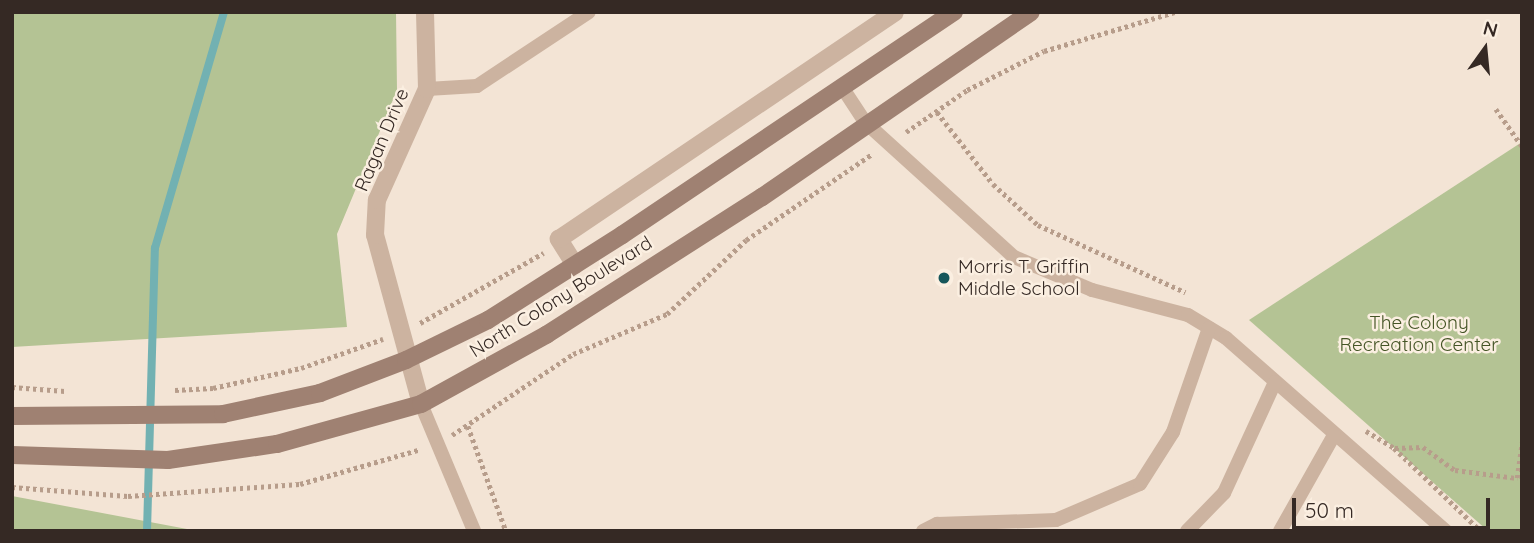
<!DOCTYPE html>
<style>
body{margin:0}
#map{position:relative;width:1534px;height:543px;overflow:hidden;background:#f3e4d5;font-family:Quicksand,sans-serif}
div>[style]{position:absolute}
.green>*{inset:0;background:#b4c394}
.stream>*{height:8px;margin:-4px;padding:0 4px;transform-origin:4px;border-radius:4px;background:#72b1b2}
.path>*{height:4.5px;margin-top:-2.25px;transform-origin:0;background:repeating-linear-gradient(90deg,#b79d8b 0 3.5px,transparent 0 7px)}
.lane>*{height:14px;margin:-7px;padding:0 7px;transform-origin:7px;border-radius:7px;background:#ccb3a0}
.street>*{height:18px;margin:-9px;padding:0 9px;transform-origin:9px;border-radius:9px;background:#ccb3a0}
.secondary>*{height:18px;margin:-9px;padding:0 9px;transform-origin:9px;border-radius:9px;background:#9f8172}
.dots>*{width:19px;height:19px;translate:-50% -50%;box-sizing:border-box;border:4px solid #fbefe1;border-radius:50%}
span{translate:-50% -50%;white-space:nowrap;text-align:center;line-height:1.15;-webkit-text-stroke:5px #fbefe1;paint-order:stroke}
.street-label{font-size:19px;color:#352924}
.poi-label{font-size:19px;color:#352924}
.left{translate:0 -50%;text-align:left}
.park-label{font-size:19px;color:#455526}
.frame{position:absolute;inset:0;border:14px solid #352924;pointer-events:none}
.north{position:absolute;left:1450px;top:14px;width:70px;height:70px;-webkit-text-stroke:5px #fbefe1;paint-order:stroke;rotate:15deg;font-size:19px;font-weight:700;line-height:28px;text-align:center;color:#352924}
.north::after{content:'';display:block;margin:auto;width:24px;height:32px;background:#352924;clip-path:polygon(50% 0,100% 100%,50% 72%,0 100%)}
.scale{position:absolute;left:1292px;top:498px;width:198px;height:32px;box-sizing:border-box;border:4px solid #352924;border-top:0;padding-left:9px;font-size:21px;line-height:24px;white-space:nowrap;color:#352924;-webkit-text-stroke:5px #fbefe1;paint-order:stroke}
</style>
<div id="map">
<div class="green">
<i style="clip-path:polygon(12px 12px,396px 12px,397px 90px,337px 234px,347px 327px,12px 347px)"></i>
<i style="clip-path:polygon(1522px 142px,1522px 531px,1488px 531px,1249px 320px)"></i>
<i style="clip-path:polygon(12px 496px,187px 529px,187px 531px,12px 531px)"></i>
</div>
<div class="stream">
<i style="left:147px;top:531px;width:283px;rotate:-88.4deg"></i>
<i style="left:155px;top:248px;width:246px;rotate:-73.7deg"></i>
</div>
<div class="path">
<i style="left:1496px;top:109px;width:45px;rotate:54.9deg"></i>
<i style="left:937px;top:112px;width:91px;rotate:52.1deg"></i>
<i style="left:993px;top:184px;width:61px;rotate:42.3deg"></i>
<i style="left:1038px;top:225px;width:162px;rotate:24.5deg"></i>
<i style="left:906px;top:132px;width:74px;rotate:-34.5deg"></i>
<i style="left:967px;top:90px;width:86px;rotate:-26.9deg"></i>
<i style="left:1044px;top:51px;width:137px;rotate:-16.6deg"></i>
<i style="left:420px;top:323px;width:142px;rotate:-29.6deg"></i>
<i style="left:12px;top:387px;width:53px;rotate:4.3deg"></i>
<i style="left:175px;top:390px;width:38px;rotate:-3deg"></i>
<i style="left:213px;top:388px;width:90px;rotate:-12.8deg"></i>
<i style="left:301px;top:368px;width:87px;rotate:-19.5deg"></i>
<i style="left:468px;top:426px;width:112px;rotate:70.1deg"></i>
<i style="left:1366px;top:431px;width:33px;rotate:31deg"></i>
<i style="left:1394px;top:448px;width:120px;rotate:43.7deg"></i>
<i style="left:452px;top:435px;width:146px;rotate:-33.8deg"></i>
<i style="left:573px;top:354px;width:102px;rotate:-23.1deg"></i>
<i style="left:667px;top:314px;width:108px;rotate:-43.1deg"></i>
<i style="left:746px;top:240px;width:153px;rotate:-34.3deg"></i>
<i style="left:1395px;top:448px;width:28px;rotate:-2deg"></i>
<i style="left:1423px;top:447px;width:39px;rotate:36deg"></i>
<i style="left:1455px;top:470px;width:63px;rotate:7.4deg"></i>
<i style="left:1517px;top:478px;width:36px;rotate:-82deg"></i>
<i style="left:12px;top:487px;width:116px;rotate:4.4deg"></i>
<i style="left:128px;top:496px;width:172px;rotate:-4deg"></i>
<i style="left:300px;top:484px;width:123px;rotate:-16.1deg"></i>
</div>
<div class="lane">
<i style="left:842px;top:87px;width:42px;rotate:56.7deg"></i>
<i style="left:865px;top:122px;width:201px;rotate:42.2deg"></i>
<i style="left:1014px;top:257px;width:85px;rotate:22.9deg"></i>
<i style="left:1092px;top:290px;width:99px;rotate:14.6deg"></i>
<i style="left:1188px;top:315px;width:44px;rotate:31.2deg"></i>
<i style="left:1226px;top:338px;width:293px;rotate:41.3deg"></i>
<i style="left:427px;top:89px;width:50px;rotate:-3.4deg"></i>
<i style="left:477px;top:86px;width:134px;rotate:-33.5deg"></i>
<i style="left:421px;top:404px;width:138px;rotate:67.3deg"></i>
<i style="left:923px;top:531px;width:16px;rotate:-27deg"></i>
<i style="left:937px;top:524px;width:119px;rotate:-1.9deg"></i>
<i style="left:1056px;top:520px;width:91px;rotate:-23.2deg"></i>
<i style="left:1140px;top:484px;width:62px;rotate:-57.6deg"></i>
<i style="left:1173px;top:432px;width:110px;rotate:-70.9deg"></i>
<i style="left:1187px;top:531px;width:53px;rotate:-45.8deg"></i>
<i style="left:1224px;top:493px;width:122px;rotate:-65.3deg"></i>
<i style="left:1280px;top:531px;width:110px;rotate:-60.6deg"></i>
</div>
<div class="street">
<i style="left:575px;top:265px;width:31px;rotate:-122deg"></i>
<i style="left:559px;top:239px;width:405px;rotate:-34deg"></i>
<i style="left:421px;top:404px;width:175px;rotate:-105.2deg"></i>
<i style="left:375px;top:235px;width:35px;rotate:-87deg"></i>
<i style="left:377px;top:200px;width:122px;rotate:-65.8deg"></i>
<i style="left:427px;top:89px;width:77px;rotate:-91.5deg"></i>
</div>
<div class="secondary">
<i style="left:12px;top:416px;width:211px;rotate:-0.5deg"></i>
<i style="left:223px;top:414px;width:99px;rotate:-12.2deg"></i>
<i style="left:320px;top:393px;width:92px;rotate:-21deg"></i>
<i style="left:406px;top:360px;width:91px;rotate:-26deg"></i>
<i style="left:488px;top:320px;width:159px;rotate:-32.4deg"></i>
<i style="left:622px;top:235px;width:400px;rotate:-33.9deg"></i>
<i style="left:12px;top:455px;width:156px;rotate:1.8deg"></i>
<i style="left:168px;top:460px;width:110px;rotate:-8.4deg"></i>
<i style="left:277px;top:444px;width:149px;rotate:-15.5deg"></i>
<i style="left:421px;top:404px;width:143px;rotate:-28.9deg"></i>
<i style="left:546px;top:335px;width:256px;rotate:-32.6deg"></i>
<i style="left:762px;top:197px;width:326px;rotate:-34.5deg"></i>
</div>
<div class="dots">
<i style="left:944px;top:278px;background:#16565a"></i>
</div>
<div class="street-label">
<span style="left:382px;top:140px;rotate:-67deg">Ragan Drive</span>
<span style="left:561px;top:297px;rotate:-32deg">North Colony Boulevard</span>
</div>
<div class="poi-label">
<span class="left" style="left:958px;top:278px">Morris T. Griffin<br>Middle School</span>
</div>
<div class="park-label">
<span style="left:1419px;top:334px">The Colony<br>Recreation Center</span>
</div>
<div class="frame"></div>
<div class="north">N</div>
<div class="scale">50 m</div>
</div>
